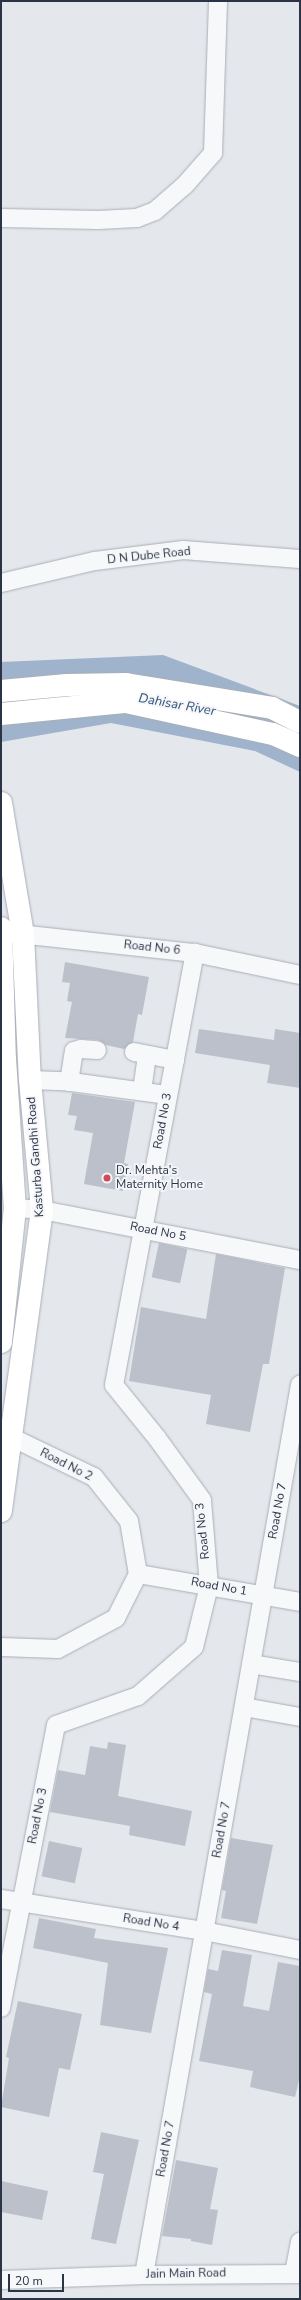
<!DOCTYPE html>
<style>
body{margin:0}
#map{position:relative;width:301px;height:2300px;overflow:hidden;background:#e4e7ec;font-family:"Nunito Sans",sans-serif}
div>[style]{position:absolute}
.water>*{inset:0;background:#9fb4cc}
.building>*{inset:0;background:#bbc0ca;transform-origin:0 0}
.roads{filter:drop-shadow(0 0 1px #a9aeb7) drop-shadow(0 0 1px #a9aeb7)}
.minor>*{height:18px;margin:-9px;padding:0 9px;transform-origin:9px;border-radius:9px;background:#f7f8fa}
.secondary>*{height:22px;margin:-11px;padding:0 11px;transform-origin:11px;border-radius:11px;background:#fff}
.primary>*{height:22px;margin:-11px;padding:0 11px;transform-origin:11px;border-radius:11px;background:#fff}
.dots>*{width:11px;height:11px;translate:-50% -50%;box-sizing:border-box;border:2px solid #f4f6f9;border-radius:50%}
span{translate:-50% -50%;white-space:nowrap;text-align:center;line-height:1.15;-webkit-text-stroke:3.5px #f4f6f9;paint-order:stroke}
.street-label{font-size:12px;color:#2b3445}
.poi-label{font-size:12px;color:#2b3445}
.left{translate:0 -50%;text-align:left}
.water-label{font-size:13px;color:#34527a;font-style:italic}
.frame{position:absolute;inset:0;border:2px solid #2b3445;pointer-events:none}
.scale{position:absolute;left:8px;top:2274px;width:56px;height:18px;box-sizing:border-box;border:2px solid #2b3445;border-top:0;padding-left:5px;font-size:12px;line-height:14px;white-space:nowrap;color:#2b3445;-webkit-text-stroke:3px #f4f6f9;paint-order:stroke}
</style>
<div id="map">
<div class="water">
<i style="clip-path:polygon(163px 655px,300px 706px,300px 772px,255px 751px,111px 723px,1px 742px,1px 662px)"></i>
</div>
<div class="building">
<i style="clip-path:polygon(65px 962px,149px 977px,142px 1015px,138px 1014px,133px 1042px,124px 1049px,106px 1045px,98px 1040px,65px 1038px,72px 1002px,67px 1001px,70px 983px,62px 982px)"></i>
<i style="clip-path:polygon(199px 1029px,274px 1040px,275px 1029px,300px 1033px,300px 1088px,267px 1083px,270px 1065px,195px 1053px)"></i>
<i style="clip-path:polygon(72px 1093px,135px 1102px,124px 1163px,128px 1164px,123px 1191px,84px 1184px,93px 1133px,74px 1130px,77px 1116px,68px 1115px)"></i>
<i style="left:159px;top:1243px;width:29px;height:35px;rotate:12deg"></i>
<i style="clip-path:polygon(216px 1254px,285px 1268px,269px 1364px,263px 1364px,250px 1432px,206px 1424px,211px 1395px,129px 1381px,141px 1307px,206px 1319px)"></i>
<i style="clip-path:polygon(108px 1742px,126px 1745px,118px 1796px,192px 1811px,185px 1846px,129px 1835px,130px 1826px,50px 1812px,58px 1770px,85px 1775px,90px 1746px,107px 1749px)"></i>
<i style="clip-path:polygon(231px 1838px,273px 1845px,257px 1924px,221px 1918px,226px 1891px,222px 1890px)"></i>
<i style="left:49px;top:1841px;width:34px;height:36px;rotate:12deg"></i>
<i style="clip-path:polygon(39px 1918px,96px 1929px,94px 1938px,168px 1948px,151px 2033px,100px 2025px,108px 1963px,33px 1948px)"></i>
<i style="clip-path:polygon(222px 1950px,252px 1955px,243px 2006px,269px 2011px,278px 1962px,300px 1966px,300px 2076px,295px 2097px,250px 2087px,253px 2071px,199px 2061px,212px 1994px,204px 1992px,208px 1969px,218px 1971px)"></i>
<i style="clip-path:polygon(18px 2001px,82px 2014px,70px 2070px,59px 2068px,49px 2117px,1px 2107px,9px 2058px,6px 2057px)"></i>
<i style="clip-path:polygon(101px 2132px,139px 2140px,116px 2244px,91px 2239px,104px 2174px,93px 2172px)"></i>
<i style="clip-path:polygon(176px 2160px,218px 2168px,210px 2209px,218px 2210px,212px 2245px,191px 2241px,191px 2239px,162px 2236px)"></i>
<i style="clip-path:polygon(1px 2181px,48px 2191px,42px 2220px,1px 2212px)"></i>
</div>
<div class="roads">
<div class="minor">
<i style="left:1px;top:218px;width:97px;rotate:1.2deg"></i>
<i style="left:98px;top:220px;width:39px;rotate:-3deg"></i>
<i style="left:137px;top:218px;width:19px;rotate:-21deg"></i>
<i style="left:155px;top:211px;width:40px;rotate:-41deg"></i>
<i style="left:185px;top:185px;width:43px;rotate:-48.8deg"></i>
<i style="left:213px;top:153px;width:152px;rotate:-88.1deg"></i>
<i style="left:1px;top:583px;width:97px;rotate:-13.2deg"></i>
<i style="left:95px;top:561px;width:89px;rotate:-7.1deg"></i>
<i style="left:183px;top:550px;width:117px;rotate:4.4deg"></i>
<i style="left:10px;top:933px;width:186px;rotate:6.2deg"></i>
<i style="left:195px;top:953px;width:107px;rotate:11.8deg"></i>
<i style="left:134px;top:1052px;width:42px;rotate:11deg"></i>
<i style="left:30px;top:1080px;width:34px;rotate:2deg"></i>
<i style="left:64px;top:1081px;width:105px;rotate:7.7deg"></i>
<i style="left:69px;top:1082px;width:31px;rotate:-81deg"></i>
<i style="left:74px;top:1051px;width:7px;rotate:-16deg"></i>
<i style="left:81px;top:1049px;width:16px;rotate:4deg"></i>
<i style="left:142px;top:1091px;width:36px;rotate:-82deg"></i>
<i style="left:15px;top:1208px;width:27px;rotate:4deg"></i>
<i style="left:42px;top:1210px;width:263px;rotate:11deg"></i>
<i style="left:1px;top:1438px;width:12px"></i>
<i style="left:13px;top:1438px;width:90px;rotate:25.7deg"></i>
<i style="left:94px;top:1477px;width:56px;rotate:51.5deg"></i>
<i style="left:129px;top:1521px;width:54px;rotate:80.4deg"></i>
<i style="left:138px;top:1574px;width:49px;rotate:116.6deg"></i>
<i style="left:116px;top:1618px;width:66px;rotate:151.9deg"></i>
<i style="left:58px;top:1649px;width:57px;rotate:-178deg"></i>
<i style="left:138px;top:1574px;width:164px;rotate:9.8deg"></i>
<i style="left:251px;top:1664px;width:50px;rotate:9.3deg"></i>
<i style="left:244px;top:1707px;width:57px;rotate:10.1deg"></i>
<i style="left:1px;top:1899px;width:206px;rotate:9deg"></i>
<i style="left:204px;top:1931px;width:98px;rotate:11.2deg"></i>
<i style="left:1px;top:2008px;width:288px;rotate:-79deg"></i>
<i style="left:56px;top:1725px;width:87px;rotate:-19.5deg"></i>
<i style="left:138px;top:1696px;width:74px;rotate:-41.2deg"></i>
<i style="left:194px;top:1647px;width:63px;rotate:-76.2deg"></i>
<i style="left:209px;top:1586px;width:86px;rotate:-94.7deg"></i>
<i style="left:202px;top:1500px;width:77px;rotate:-126deg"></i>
<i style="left:157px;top:1438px;width:68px;rotate:-129.1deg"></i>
<i style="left:114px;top:1385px;width:440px;rotate:-79.4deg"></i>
<i style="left:294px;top:2273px;width:32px;rotate:-79deg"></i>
<i style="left:144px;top:2275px;width:904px;rotate:-80.06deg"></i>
<i style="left:1px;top:2280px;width:143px;rotate:-2deg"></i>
<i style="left:144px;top:2275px;width:156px;rotate:-0.4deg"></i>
</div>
<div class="secondary">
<i style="left:1px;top:803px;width:133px;rotate:80.5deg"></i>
<i style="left:23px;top:934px;width:146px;rotate:87.3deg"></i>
<i style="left:30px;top:1080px;width:131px;rotate:84.7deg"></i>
<i style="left:42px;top:1210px;width:304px;rotate:97.8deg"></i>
<i style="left:1px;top:928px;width:131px;rotate:88.3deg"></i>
<i style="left:5px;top:1059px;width:149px;rotate:86.2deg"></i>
<i style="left:15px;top:1208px;width:135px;rotate:96deg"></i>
</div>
<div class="primary">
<i style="left:1px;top:691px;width:66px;rotate:-5.2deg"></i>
<i style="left:67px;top:685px;width:59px;rotate:-1deg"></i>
<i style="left:126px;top:684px;width:148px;rotate:9.3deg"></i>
<i style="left:272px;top:708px;width:31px;rotate:27deg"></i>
<i style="left:1px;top:714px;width:126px;rotate:-5.5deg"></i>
<i style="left:126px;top:702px;width:150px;rotate:12.3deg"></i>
<i style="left:273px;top:734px;width:30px;rotate:24deg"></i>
</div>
</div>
<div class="dots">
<i style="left:107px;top:1178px;background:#d1495b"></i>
</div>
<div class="street-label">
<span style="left:149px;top:556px;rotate:-6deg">D N Dube Road</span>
<span style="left:152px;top:948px;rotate:6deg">Road No 6</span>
<span style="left:163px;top:1121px;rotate:-80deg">Road No 3</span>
<span style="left:36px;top:1157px;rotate:-94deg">Kasturba Gandhi Road</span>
<span style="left:158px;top:1232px;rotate:11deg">Road No 5</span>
<span style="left:66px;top:1465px;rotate:27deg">Road No 2</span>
<span style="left:278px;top:1511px;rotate:-80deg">Road No 7</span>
<span style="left:203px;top:1531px;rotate:-96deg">Road No 3</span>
<span style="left:219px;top:1587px;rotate:10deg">Road No 1</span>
<span style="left:38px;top:1816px;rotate:-79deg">Road No 3</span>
<span style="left:222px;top:1830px;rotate:-80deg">Road No 7</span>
<span style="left:151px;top:1923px;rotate:9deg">Road No 4</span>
<span style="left:166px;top:2149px;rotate:-80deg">Road No 7</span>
<span style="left:186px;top:2274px;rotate:-1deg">Jain Main Road</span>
</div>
<div class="poi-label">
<span class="left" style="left:116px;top:1178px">Dr. Mehta's<br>Maternity Home</span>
</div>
<div class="water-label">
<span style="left:177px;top:705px;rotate:10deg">Dahisar River</span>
</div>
<div class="frame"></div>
<div class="scale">20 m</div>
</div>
